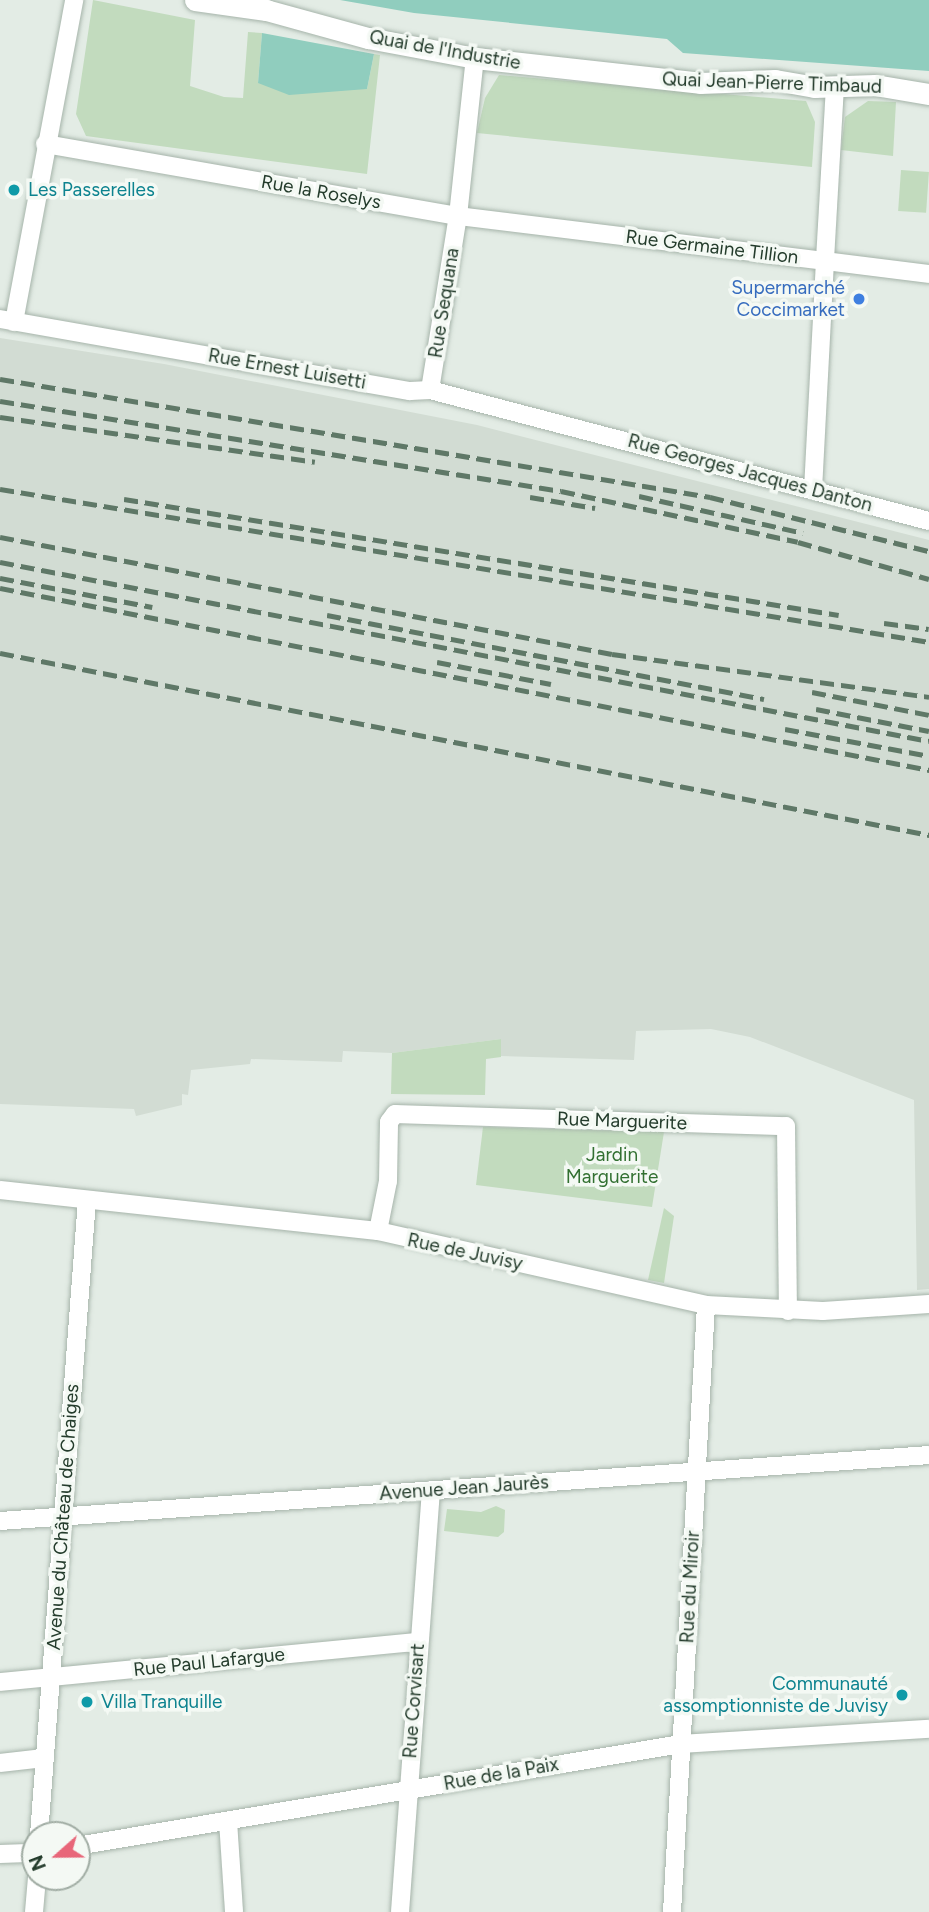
<!DOCTYPE html>
<meta charset="utf-8">
<style>
body{margin:0}
#map{position:relative;width:929px;height:1912px;overflow:hidden;background:#e3ece5;font-family:Figtree,sans-serif}
div>[style]{position:absolute}
.built>*{inset:0;background:#d2dcd3}
.green>*{inset:0;background:#c2dbbe;transform-origin:0 0}
.water>*{inset:0;background:#90cdbe}
.roads{filter:drop-shadow(0 0 2px #a6b4aa) drop-shadow(0 0 2px #a6b4aa)}
.street>*{height:18px;margin:-9px;padding:0 9px;transform-origin:9px;border-radius:9px;background:#fff}
.secondary>*{height:21px;margin:-10.5px;padding:0 10.5px;transform-origin:10.5px;border-radius:10.5px;background:#fff}
.rail>*{height:5px;margin-top:-2.5px;transform-origin:0;background:repeating-linear-gradient(90deg,#5f7867 0 14px,transparent 0 21px)}
.dots>*{width:19px;height:19px;translate:-50% -50%;box-sizing:border-box;border:4px solid #f4f9f4;border-radius:50%}
span{translate:-50% -50%;white-space:nowrap;text-align:center;line-height:1.15;-webkit-text-stroke:7px #f4f9f4;paint-order:stroke}
.street-label{font-size:19px;color:#243c2c}
.culture-label{font-size:19px;color:#0d838f}
.left{translate:0 -50%;text-align:left}
.right{translate:-100% -50%;text-align:right}
.shop-label{font-size:19px;color:#366cbe}
.park-label{font-size:19px;color:#327031}
.north{position:absolute;left:21px;top:1821px;width:70px;height:70px;box-sizing:border-box;background:#f4f9f4;border:2px solid #a1ada4;border-radius:50%;rotate:249deg;font-size:19px;font-weight:700;line-height:28px;text-align:center;color:#243c2c}
.north::after{content:'';display:block;margin:auto;width:24px;height:32px;background:#e86679;clip-path:polygon(50% 0,100% 100%,50% 72%,0 100%)}
</style>
<div id="map">
<div class="built">
<i style="clip-path:polygon(0 338px,164px 364px,477px 425px,929px 540px,929px 1289px,917px 1290px,914px 1100px,750px 1037px,711px 1029px,636px 1031px,634px 1060px,501px 1056px,501px 1039px,392px 1053px,343px 1051px,342px 1062px,251px 1059px,250px 1064px,191px 1070px,188px 1095px,182px 1094px,182px 1105px,136px 1116px,134px 1109px,0 1104px)"></i>
</div>
<div class="green">
<i style="clip-path:polygon(93px 0,195px 20px,190px 86px,224px 97px,243px 98px,248px 32px,262px 33px,258px 83px,367px 89px,374px 54px,380px 55px,367px 174px,86px 136px,76px 114px)"></i>
<i style="clip-path:polygon(499px 75px,806px 101px,815px 122px,812px 167px,477px 133px,485px 98px)"></i>
<i style="clip-path:polygon(868px 101px,896px 102px,893px 156px,841px 150px,845px 117px)"></i>
<i style="left:901px;top:170px;width:28px;height:41px;rotate:4deg"></i>
<i style="clip-path:polygon(501px 1039px,501px 1057px,486px 1059px,485px 1095px,391px 1094px,392px 1053px)"></i>
<i style="clip-path:polygon(483px 1127px,664px 1132px,652px 1207px,476px 1185px)"></i>
<i style="clip-path:polygon(664px 1208px,674px 1216px,664px 1283px,648px 1280px)"></i>
<i style="clip-path:polygon(496px 1506px,505px 1510px,504px 1532px,498px 1537px,444px 1531px,447px 1509px,481px 1512px)"></i>
</div>
<div class="water">
<i style="clip-path:polygon(340px 0,929px 0,929px 71px,683px 53px,667px 39px,414px 13px)"></i>
<i style="clip-path:polygon(262px 33px,374px 54px,367px 89px,289px 95px,258px 83px)"></i>
</div>
<div class="roads">
<div class="street">
<i style="left:835px;top:86px;width:175px;rotate:93.3deg"></i>
<i style="left:825px;top:261px;width:105px;rotate:7.1deg"></i>
<i style="left:45px;top:144px;width:419px;rotate:9.9deg"></i>
<i style="left:458px;top:216px;width:370px;rotate:7deg"></i>
<i style="left:825px;top:261px;width:229px;rotate:93deg"></i>
<i style="left:0;top:319px;width:416px;rotate:10deg"></i>
<i style="left:410px;top:391px;width:20px;rotate:-3deg"></i>
<i style="left:430px;top:390px;width:516px;rotate:14.71deg"></i>
<i style="left:14px;top:322px;width:328px;rotate:-79.4deg"></i>
<i style="left:430px;top:390px;width:176px;rotate:-80.9deg"></i>
<i style="left:458px;top:216px;width:159px;rotate:-83.9deg"></i>
<i style="left:0;top:1190px;width:380px;rotate:6.2deg"></i>
<i style="left:378px;top:1231px;width:336px;rotate:12.7deg"></i>
<i style="left:706px;top:1305px;width:117px;rotate:2.9deg"></i>
<i style="left:823px;top:1311px;width:106px;rotate:-3.8deg"></i>
<i style="left:378px;top:1231px;width:51px;rotate:-78.7deg"></i>
<i style="left:388px;top:1181px;width:59px;rotate:-89deg"></i>
<i style="left:389px;top:1122px;width:10px;rotate:-53deg"></i>
<i style="left:395px;top:1114px;width:391px;rotate:1.8deg"></i>
<i style="left:786px;top:1126px;width:185px;rotate:89.4deg"></i>
<i style="left:0;top:1521px;width:931px;rotate:-4.06deg"></i>
<i style="left:0;top:1682px;width:420px;rotate:-5.5deg"></i>
<i style="left:0;top:1763px;width:44px;rotate:-6.5deg"></i>
<i style="left:228px;top:1821px;width:91px;rotate:86.2deg"></i>
<i style="left:39px;top:1835px;width:637px;rotate:-85.68deg"></i>
<i style="left:77px;top:1846px;width:613px;rotate:-9.59deg"></i>
<i style="left:681px;top:1744px;width:248px;rotate:-3.5deg"></i>
<i style="left:0;top:1854px;width:35px;rotate:-2deg"></i>
<i style="left:34px;top:1912px;width:35px;rotate:-85deg"></i>
<i style="left:400px;top:1912px;width:423px;rotate:-85.8deg"></i>
<i style="left:672px;top:1912px;width:608px;rotate:-86.79deg"></i>
</div>
<div class="secondary">
<i style="left:195px;top:0;width:72px;rotate:8deg"></i>
<i style="left:266px;top:10px;width:106px;rotate:15.4deg"></i>
<i style="left:368px;top:38px;width:109px;rotate:10.6deg"></i>
<i style="left:475px;top:58px;width:226px;rotate:6.3deg"></i>
<i style="left:700px;top:83px;width:75px;rotate:-2.3deg"></i>
<i style="left:775px;top:80px;width:40px;rotate:10deg"></i>
<i style="left:814px;top:87px;width:61px;rotate:-1.9deg"></i>
<i style="left:875px;top:85px;width:55px;rotate:9.5deg"></i>
</div>
</div>
<div class="rail">
<i style="left:0;top:379px;width:720px;rotate:9.44deg"></i>
<i style="left:710px;top:497px;width:226px;rotate:13.9deg"></i>
<i style="left:0;top:401px;width:568px;rotate:9.11deg"></i>
<i style="left:561px;top:491px;width:242px;rotate:12.1deg"></i>
<i style="left:798px;top:542px;width:136px;rotate:15.8deg"></i>
<i style="left:0;top:417px;width:318px;rotate:8.1deg"></i>
<i style="left:0;top:489px;width:942px;rotate:9.35deg"></i>
<i style="left:639px;top:496px;width:168px;rotate:12.7deg"></i>
<i style="left:530px;top:497px;width:66px;rotate:9.6deg"></i>
<i style="left:124px;top:499px;width:724px;rotate:9.22deg"></i>
<i style="left:0;top:537px;width:623px;rotate:10.82deg"></i>
<i style="left:612px;top:654px;width:320px;rotate:7.7deg"></i>
<i style="left:0;top:562px;width:946px;rotate:10.91deg"></i>
<i style="left:0;top:578px;width:155px;rotate:10.8deg"></i>
<i style="left:0;top:588px;width:947px;rotate:11.08deg"></i>
<i style="left:327px;top:615px;width:445px;rotate:10.9deg"></i>
<i style="left:884px;top:623px;width:45px;rotate:7.6deg"></i>
<i style="left:0;top:653px;width:947px;rotate:11.08deg"></i>
<i style="left:437px;top:662px;width:116px;rotate:10.9deg"></i>
<i style="left:812px;top:692px;width:119px;rotate:11.1deg"></i>
<i style="left:816px;top:709px;width:115px;rotate:11deg"></i>
<i style="left:785px;top:729px;width:147px;rotate:10.6deg"></i>
</div>
<div class="dots">
<i style="left:14px;top:190px;background:#0f9aa8"></i>
<i style="left:859px;top:299px;background:#3f7fe0"></i>
<i style="left:902px;top:1695px;background:#0f9aa8"></i>
<i style="left:87px;top:1702px;background:#0f9aa8"></i>
</div>
<div class="street-label">
<span style="left:445px;top:50px;rotate:10deg">Quai de l'Industrie</span>
<span style="left:772px;top:83px;rotate:2deg">Quai Jean-Pierre Timbaud</span>
<span style="left:321px;top:192px;rotate:10deg">Rue la Roselys</span>
<span style="left:712px;top:247px;rotate:7deg">Rue Germaine Tillion</span>
<span style="left:444px;top:303px;rotate:-81deg">Rue Sequana</span>
<span style="left:287px;top:369px;rotate:10deg">Rue Ernest Luisetti</span>
<span style="left:750px;top:473px;rotate:15deg">Rue Georges Jacques Danton</span>
<span style="left:622px;top:1121px;rotate:2deg">Rue Marguerite</span>
<span style="left:465px;top:1252px;rotate:12deg">Rue de Juvisy</span>
<span style="left:464px;top:1488px;rotate:-4deg">Avenue Jean Jaurès</span>
<span style="left:63px;top:1517px;rotate:-86deg">Avenue du Château de Chaiges</span>
<span style="left:690px;top:1587px;rotate:-87deg">Rue du Miroir</span>
<span style="left:209px;top:1662px;rotate:-6deg">Rue Paul Lafargue</span>
<span style="left:414px;top:1701px;rotate:-86deg">Rue Corvisart</span>
<span style="left:501px;top:1774px;rotate:-10deg">Rue de la Paix</span>
</div>
<div class="culture-label">
<span class="left" style="left:28px;top:190px">Les Passerelles</span>
<span class="right" style="left:888px;top:1695px">Communauté<br>assomptionniste de Juvisy</span>
<span class="left" style="left:101px;top:1702px">Villa Tranquille</span>
</div>
<div class="shop-label">
<span class="right" style="left:845px;top:299px">Supermarché<br>Coccimarket</span>
</div>
<div class="park-label">
<span style="left:612px;top:1166px">Jardin<br>Marguerite</span>
</div>
<div class="north">N</div>
</div>
